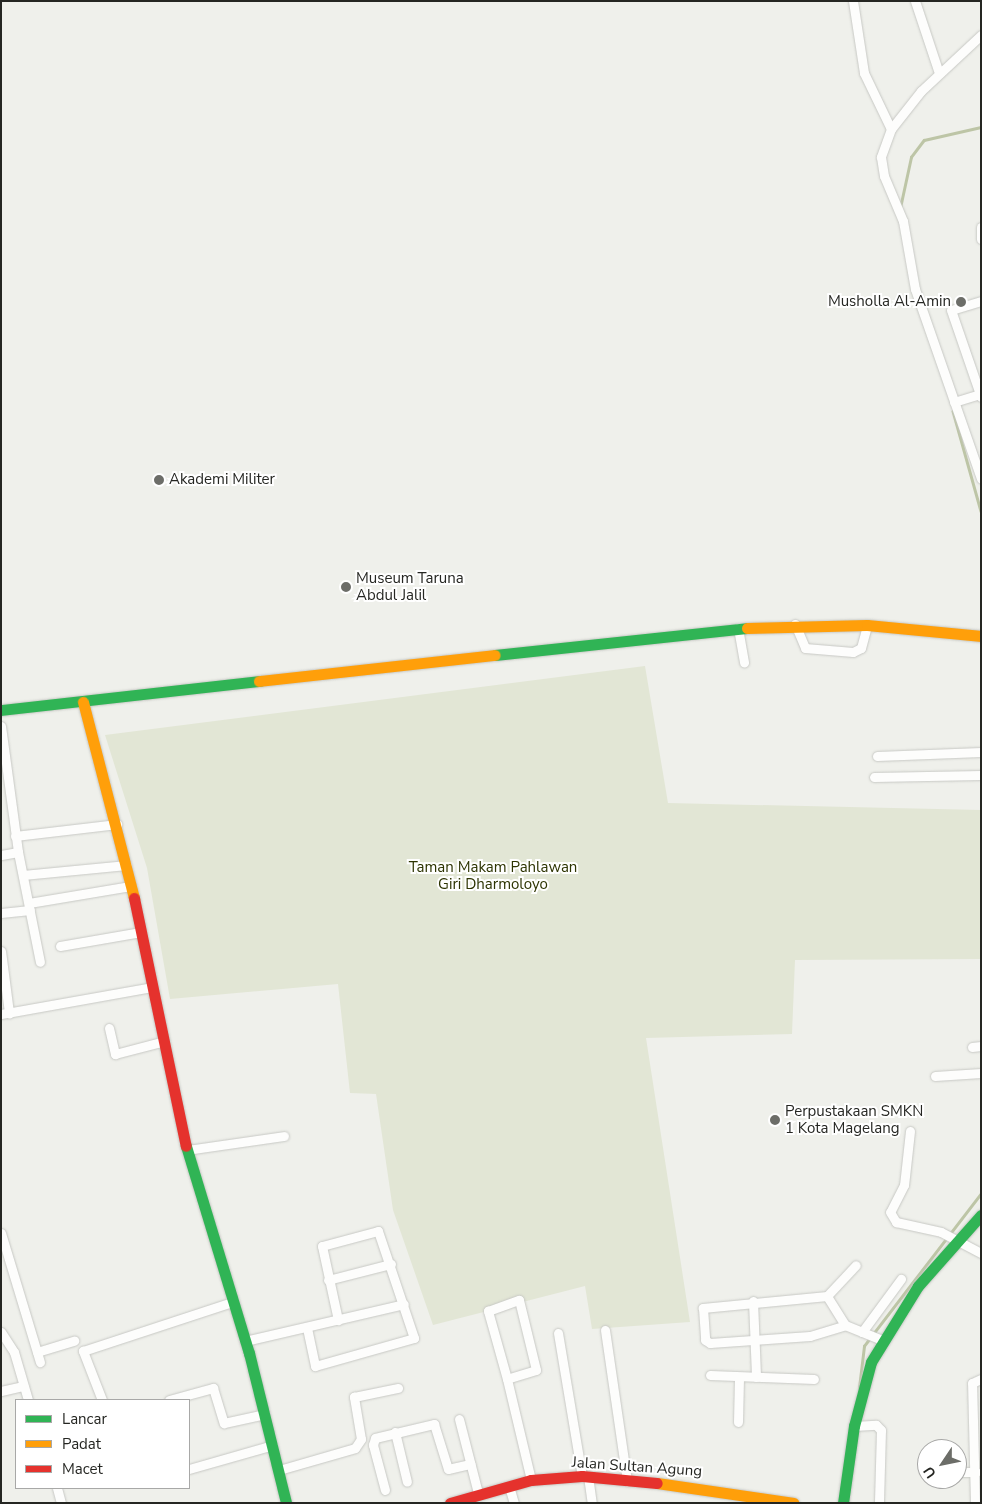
<!DOCTYPE html>
<style>
body{margin:0}
#map{position:relative;width:982px;height:1504px;overflow:hidden;background:#eff0eb;font-family:"Nunito Sans",sans-serif}
div>[style]{position:absolute}
.green>*{inset:0;background:#e2e6d5}
.stream>*{height:2.5px;margin:-1.25px;padding:0 1.25px;transform-origin:1.25px;border-radius:1.25px;background:#bdc5a6}
.roads{filter:drop-shadow(0 0 1px #c7c8c4) drop-shadow(0 0 1px #c7c8c4)}
.street>*{height:9px;margin:-4.5px;padding:0 4.5px;transform-origin:4.5px;border-radius:4.5px;background:#fdfdfc}
.fast>*{height:11px;margin:-5.5px;padding:0 5.5px;transform-origin:5.5px;border-radius:5.5px;background:#30b455}
.slow>*{height:11px;margin:-5.5px;padding:0 5.5px;transform-origin:5.5px;border-radius:5.5px;background:#ff9f0a}
.jam>*{height:11px;margin:-5.5px;padding:0 5.5px;transform-origin:5.5px;border-radius:5.5px;background:#e5322d}
.dots>*{width:14px;height:14px;translate:-50% -50%;box-sizing:border-box;border:2px solid #fff;border-radius:50%}
span{translate:-50% -50%;white-space:nowrap;text-align:center;line-height:1.15;-webkit-text-stroke:4px #fff;paint-order:stroke}
.poi-label{font-size:15px;color:#252622}
.right{translate:-100% -50%;text-align:right}
.left{translate:0 -50%;text-align:left}
.park-label{font-size:15px;color:#2d3402}
.street-label{font-size:15px;color:#252622}
.frame{position:absolute;inset:0;border:2px solid #252622;pointer-events:none}
.legend{position:absolute;left:15px;top:1399px;width:175px;height:90px;box-sizing:border-box;background:#fff;border:1px solid #a8a8a7;margin:0;padding:6px 9px;list-style:none;font-size:15px;color:#252622}
.legend li{display:flex;align-items:center;gap:10px;height:25px}
.legend b{width:25px;border:1px solid #a8a8a7}
.north{position:absolute;left:917px;top:1439px;width:50px;height:50px;box-sizing:border-box;background:#fff;border:1px solid #a8a8a7;border-radius:50%;rotate:236deg;font-size:14px;font-weight:700;line-height:20px;text-align:center;color:#252622}
.north::after{content:'';display:block;margin:auto;width:18px;height:22px;background:#6c6d68;clip-path:polygon(50% 0,100% 100%,50% 72%,0 100%)}
</style>
<div id="map">
<div class="green">
<i style="clip-path:polygon(645px 666px,668px 803px,981px 810px,981px 959px,795px 960px,792px 1034px,646px 1038px,690px 1322px,592px 1329px,585px 1286px,433px 1325px,393px 1210px,376px 1094px,350px 1093px,338px 984px,170px 999px,147px 868px,105px 735px)"></i>
</div>
<div class="stream">
<i style="left:900px;top:208px;width:52px;rotate:-77.8deg"></i>
<i style="left:911px;top:157px;width:21px;rotate:-53deg"></i>
<i style="left:924px;top:140px;width:58px;rotate:-12.8deg"></i>
<i style="left:953px;top:411px;width:104px;rotate:74.4deg"></i>
<i style="left:873px;top:1334px;width:178px;rotate:-52.5deg"></i>
<i style="left:859px;top:1388px;width:42px;rotate:-83.2deg"></i>
<i style="left:864px;top:1346px;width:10px;rotate:-53deg"></i>
</div>
<div class="roads">
<div class="street">
<i style="left:853px;top:1px;width:73px;rotate:81.3deg"></i>
<i style="left:864px;top:73px;width:62px;rotate:64.3deg"></i>
<i style="left:915px;top:1px;width:76px;rotate:71.6deg"></i>
<i style="left:981px;top:35px;width:82px;rotate:137deg"></i>
<i style="left:921px;top:91px;width:48px;rotate:128.3deg"></i>
<i style="left:891px;top:129px;width:30px;rotate:110deg"></i>
<i style="left:881px;top:157px;width:19px;rotate:81deg"></i>
<i style="left:884px;top:176px;width:49px;rotate:67.1deg"></i>
<i style="left:903px;top:221px;width:69px;rotate:80deg"></i>
<i style="left:915px;top:289px;width:201px;rotate:70.8deg"></i>
<i style="left:981px;top:227px;width:12px;rotate:90deg"></i>
<i style="left:981px;top:301px;width:31px;rotate:163deg"></i>
<i style="left:951px;top:310px;width:92px;rotate:71deg"></i>
<i style="left:954px;top:402px;width:28px;rotate:-17deg"></i>
<i style="left:795px;top:624px;width:26px;rotate:67deg"></i>
<i style="left:805px;top:648px;width:48px;rotate:4.8deg"></i>
<i style="left:853px;top:652px;width:9px;rotate:-27deg"></i>
<i style="left:861px;top:648px;width:24px;rotate:-75deg"></i>
<i style="left:738px;top:628px;width:35px;rotate:80deg"></i>
<i style="left:1px;top:726px;width:127px;rotate:82.3deg"></i>
<i style="left:18px;top:852px;width:17px;rotate:170deg"></i>
<i style="left:877px;top:756px;width:104px;rotate:-2.2deg"></i>
<i style="left:874px;top:777px;width:107px;rotate:-1.1deg"></i>
<i style="left:15px;top:836px;width:103px;rotate:-6.7deg"></i>
<i style="left:18px;top:852px;width:112px;rotate:78.7deg"></i>
<i style="left:23px;top:875px;width:104px;rotate:-5.5deg"></i>
<i style="left:29px;top:903px;width:103px;rotate:-9.5deg"></i>
<i style="left:1px;top:913px;width:29px;rotate:-6deg"></i>
<i style="left:60px;top:946px;width:82px;rotate:-9.8deg"></i>
<i style="left:1px;top:951px;width:63px;rotate:82.6deg"></i>
<i style="left:1px;top:1014px;width:153px;rotate:-10.1deg"></i>
<i style="left:109px;top:1028px;width:27px;rotate:77deg"></i>
<i style="left:115px;top:1054px;width:48px;rotate:-14.6deg"></i>
<i style="left:972px;top:1047px;width:9px;rotate:-6deg"></i>
<i style="left:935px;top:1076px;width:46px;rotate:-3.7deg"></i>
<i style="left:910px;top:1131px;width:54px;rotate:96.3deg"></i>
<i style="left:904px;top:1185px;width:30px;rotate:117deg"></i>
<i style="left:890px;top:1212px;width:12px;rotate:59deg"></i>
<i style="left:896px;top:1222px;width:46px;rotate:12.5deg"></i>
<i style="left:941px;top:1232px;width:45px;rotate:27.7deg"></i>
<i style="left:187px;top:1150px;width:98px;rotate:-8.2deg"></i>
<i style="left:1px;top:1233px;width:135px;rotate:73.2deg"></i>
<i style="left:328px;top:1280px;width:65px;rotate:-14.3deg"></i>
<i style="left:827px;top:1296px;width:42px;rotate:-46.9deg"></i>
<i style="left:753px;top:1301px;width:76px;rotate:87.7deg"></i>
<i style="left:845px;top:1325px;width:34px;rotate:-122deg"></i>
<i style="left:827px;top:1296px;width:125px;rotate:174.5deg"></i>
<i style="left:703px;top:1308px;width:32px;rotate:86deg"></i>
<i style="left:705px;top:1340px;width:6px;rotate:31deg"></i>
<i style="left:710px;top:1343px;width:100px;rotate:-4deg"></i>
<i style="left:810px;top:1336px;width:37px;rotate:-17deg"></i>
<i style="left:845px;top:1325px;width:40px;rotate:22deg"></i>
<i style="left:307px;top:1328px;width:39px;rotate:78deg"></i>
<i style="left:315px;top:1366px;width:103px;rotate:-15.8deg"></i>
<i style="left:414px;top:1338px;width:113px;rotate:-108.6deg"></i>
<i style="left:378px;top:1231px;width:58px;rotate:165deg"></i>
<i style="left:322px;top:1246px;width:76px;rotate:77.8deg"></i>
<i style="left:605px;top:1330px;width:153px;rotate:81.7deg"></i>
<i style="left:1px;top:1332px;width:24px;rotate:57deg"></i>
<i style="left:14px;top:1352px;width:50px;rotate:73.7deg"></i>
<i style="left:862px;top:1332px;width:66px;rotate:-53.7deg"></i>
<i style="left:558px;top:1333px;width:145px;rotate:80.5deg"></i>
<i style="left:245px;top:1341px;width:163px;rotate:-13.1deg"></i>
<i style="left:37px;top:1352px;width:39px;rotate:-17deg"></i>
<i style="left:710px;top:1375px;width:104px;rotate:2.2deg"></i>
<i style="left:507px;top:1379px;width:71px;rotate:-105.6deg"></i>
<i style="left:488px;top:1311px;width:33px;rotate:-20deg"></i>
<i style="left:519px;top:1300px;width:72px;rotate:76.3deg"></i>
<i style="left:536px;top:1370px;width:30px;rotate:163deg"></i>
<i style="left:507px;top:1379px;width:104px;rotate:76.6deg"></i>
<i style="left:1px;top:1391px;width:23px;rotate:-13deg"></i>
<i style="left:102px;top:1400px;width:53px;rotate:-111.2deg"></i>
<i style="left:83px;top:1351px;width:157px;rotate:-18.2deg"></i>
<i style="left:169px;top:1400px;width:46px;rotate:-15.3deg"></i>
<i style="left:213px;top:1388px;width:37px;rotate:73deg"></i>
<i style="left:224px;top:1423px;width:42px;rotate:-12.4deg"></i>
<i style="left:459px;top:1419px;width:76px;rotate:75.6deg"></i>
<i style="left:738px;top:1422px;width:44px;rotate:-88.7deg"></i>
<i style="left:854px;top:1426px;width:22px;rotate:-3deg"></i>
<i style="left:876px;top:1425px;width:7px;rotate:45deg"></i>
<i style="left:881px;top:1430px;width:73px;rotate:91.6deg"></i>
<i style="left:395px;top:1432px;width:51px;rotate:76.5deg"></i>
<i style="left:189px;top:1469px;width:87px;rotate:-15.9deg"></i>
<i style="left:279px;top:1470px;width:79px;rotate:-16.1deg"></i>
<i style="left:355px;top:1448px;width:11px;rotate:-56deg"></i>
<i style="left:361px;top:1439px;width:43px;rotate:-99.5deg"></i>
<i style="left:354px;top:1397px;width:45px;rotate:-11.6deg"></i>
<i style="left:924px;top:1470px;width:3px"></i>
<i style="left:957px;top:1472px;width:19px"></i>
<i style="left:588px;top:1476px;width:27px;rotate:82deg"></i>
<i style="left:509px;top:1486px;width:18px;rotate:74deg"></i>
<i style="left:57px;top:1488px;width:16px;rotate:75deg"></i>
<i style="left:385px;top:1490px;width:47px;rotate:-104.9deg"></i>
<i style="left:373px;top:1445px;width:7px;rotate:-74deg"></i>
<i style="left:375px;top:1438px;width:61px;rotate:-13.3deg"></i>
<i style="left:434px;top:1424px;width:47px;rotate:72.7deg"></i>
<i style="left:448px;top:1469px;width:23px;rotate:-13deg"></i>
<i style="left:975px;top:1503px;width:120px;rotate:-91.4deg"></i>
<i style="left:972px;top:1383px;width:10px;rotate:-24deg"></i>
</div>
<div class="fast">
<i style="left:495px;top:655px;width:253px;rotate:-6.1deg"></i>
<i style="left:1px;top:710px;width:260px;rotate:-6.4deg"></i>
<i style="left:186px;top:1146px;width:216px;rotate:73.1deg"></i>
<i style="left:249px;top:1353px;width:154px;rotate:76.1deg"></i>
<i style="left:843px;top:1503px;width:78px;rotate:-81.9deg"></i>
<i style="left:854px;top:1426px;width:66px;rotate:-75.1deg"></i>
<i style="left:871px;top:1362px;width:89px;rotate:-58.3deg"></i>
<i style="left:918px;top:1286px;width:95px;rotate:-48.4deg"></i>
</div>
<div class="slow">
<i style="left:747px;top:628px;width:120px;rotate:-1.4deg"></i>
<i style="left:867px;top:625px;width:115px;rotate:5.5deg"></i>
<i style="left:259px;top:681px;width:237px;rotate:-6.3deg"></i>
<i style="left:83px;top:702px;width:203px;rotate:75.4deg"></i>
<i style="left:657px;top:1483px;width:138px;rotate:8.3deg"></i>
</div>
<div class="jam">
<i style="left:134px;top:898px;width:253px;rotate:78.2deg"></i>
<i style="left:450px;top:1503px;width:84px;rotate:-15.9deg"></i>
<i style="left:531px;top:1480px;width:51px;rotate:-4.5deg"></i>
<i style="left:582px;top:1476px;width:75px;rotate:5.3deg"></i>
</div>
</div>
<div class="dots">
<i style="left:961px;top:302px;background:#6c6d68"></i>
<i style="left:159px;top:480px;background:#6c6d68"></i>
<i style="left:346px;top:587px;background:#6c6d68"></i>
<i style="left:775px;top:1120px;background:#6c6d68"></i>
</div>
<div class="poi-label">
<span class="right" style="left:951px;top:302px">Musholla Al-Amin</span>
<span class="left" style="left:169px;top:480px">Akademi Militer</span>
<span class="left" style="left:356px;top:587px">Museum Taruna<br>Abdul Jalil</span>
<span class="left" style="left:785px;top:1120px">Perpustakaan SMKN<br>1 Kota Magelang</span>
</div>
<div class="park-label">
<span style="left:493px;top:876px">Taman Makam Pahlawan<br>Giri Dharmoloyo</span>
</div>
<div class="street-label">
<span style="left:637px;top:1467px;rotate:4deg">Jalan Sultan Agung</span>
</div>
<div class="frame"></div>
<ul class="legend">
<li><b style="height:6px;background:#30b455"></b>Lancar</li>
<li><b style="height:6px;background:#ff9f0a"></b>Padat</li>
<li><b style="height:6px;background:#e5322d"></b>Macet</li>
</ul>
<div class="north">U</div>
</div>
